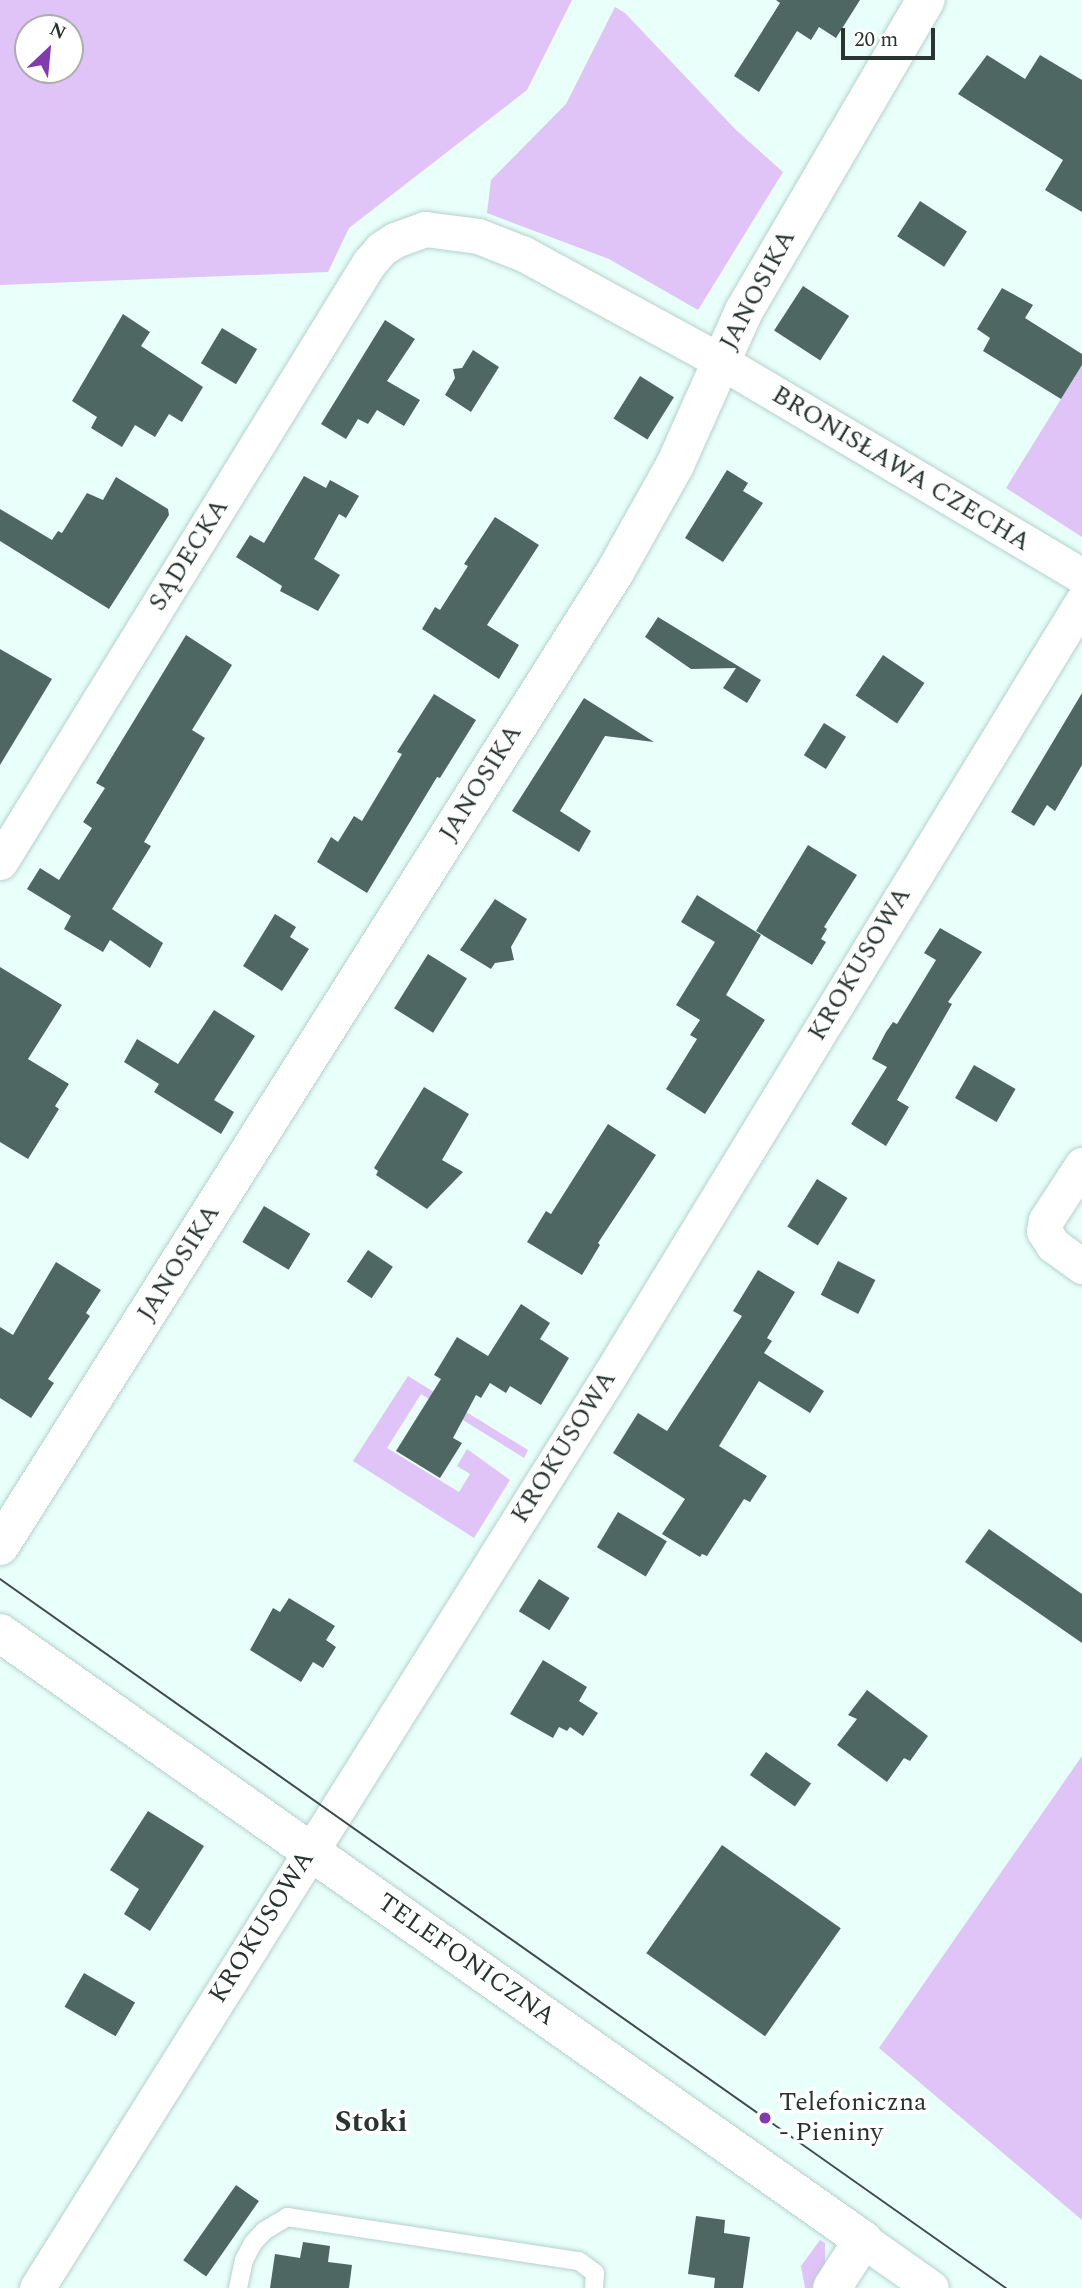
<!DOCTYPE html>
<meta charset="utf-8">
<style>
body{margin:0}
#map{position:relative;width:1082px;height:2288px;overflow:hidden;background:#e8fffa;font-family:Spectral,serif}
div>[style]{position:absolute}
.green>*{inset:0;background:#e0c3f7}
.building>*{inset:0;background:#4e6762;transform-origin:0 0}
.roads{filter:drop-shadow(0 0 2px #b5d1cb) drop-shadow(0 0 2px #b5d1cb)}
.service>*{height:18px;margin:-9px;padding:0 9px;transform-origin:9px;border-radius:9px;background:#fff}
.minor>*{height:35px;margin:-17.5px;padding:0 17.5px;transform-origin:17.5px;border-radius:17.5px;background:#fff}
.tertiary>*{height:38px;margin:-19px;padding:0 19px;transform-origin:19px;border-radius:19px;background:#fff}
.tram>*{height:2px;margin:-1px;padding:0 1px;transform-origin:1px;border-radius:1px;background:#404d49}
.dots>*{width:19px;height:19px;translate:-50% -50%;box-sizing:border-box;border:4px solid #fff;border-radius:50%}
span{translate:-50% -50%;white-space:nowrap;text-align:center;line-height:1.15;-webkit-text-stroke:7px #fff;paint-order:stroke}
.street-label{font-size:26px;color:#2a3532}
.poi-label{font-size:26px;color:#2a3532}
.left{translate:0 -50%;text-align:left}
.quarter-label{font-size:30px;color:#2a3532;font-weight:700}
.north{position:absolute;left:14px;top:14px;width:70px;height:70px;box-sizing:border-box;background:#fff;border:2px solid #aaaead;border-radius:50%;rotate:26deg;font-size:19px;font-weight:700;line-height:28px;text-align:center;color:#2a3532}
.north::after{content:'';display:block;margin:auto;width:24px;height:32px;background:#823bae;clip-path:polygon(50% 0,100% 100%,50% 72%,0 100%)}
.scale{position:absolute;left:841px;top:28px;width:94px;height:32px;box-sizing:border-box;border:4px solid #2a3532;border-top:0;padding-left:9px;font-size:21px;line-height:24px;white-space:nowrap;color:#2a3532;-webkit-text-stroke:5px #fff;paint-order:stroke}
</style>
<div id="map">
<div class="green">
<i style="clip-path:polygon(evenodd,0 0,572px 0,527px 90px,349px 228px,328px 272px,0 285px,0 0,28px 28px,70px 28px,70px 70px,28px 70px,28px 28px)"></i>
<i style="clip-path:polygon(615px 7px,625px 13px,735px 129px,783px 172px,698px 310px,609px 259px,487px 213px,491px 180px,566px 104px)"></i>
<i style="clip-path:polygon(1082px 365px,1082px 537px,1006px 488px)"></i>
<i style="clip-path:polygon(408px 1376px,528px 1450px,524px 1458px,421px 1394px,387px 1448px,459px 1492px,470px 1474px,457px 1466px,467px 1449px,510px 1480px,474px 1538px,353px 1461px)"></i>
<i style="clip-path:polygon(1082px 1756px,1082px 2220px,879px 2048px)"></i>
<i style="clip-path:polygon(820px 2240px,825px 2243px,825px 2266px,813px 2288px,805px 2288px,801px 2266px)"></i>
</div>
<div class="building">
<i style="clip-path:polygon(776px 0,860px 0,836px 38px,819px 27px,811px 40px,797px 31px,759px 92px,734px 76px,780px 3px)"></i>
<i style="clip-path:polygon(987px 55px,1025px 79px,1040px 55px,1082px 80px,1082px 212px,1045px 190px,1063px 160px,958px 94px)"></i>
<i style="left:920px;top:201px;width:56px;height:42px;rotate:33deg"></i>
<i style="left:803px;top:286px;width:55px;height:53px;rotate:33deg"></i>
<i style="clip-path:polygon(1002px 288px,1033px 305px,1025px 318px,1082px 354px,1082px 365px,1061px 399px,983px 351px,990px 338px,977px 329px)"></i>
<i style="clip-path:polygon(123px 314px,150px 332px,141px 346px,203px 387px,182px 422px,169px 414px,155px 437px,135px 425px,122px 447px,91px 428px,97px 417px,72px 401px)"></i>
<i style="clip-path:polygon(385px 320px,415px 339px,387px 381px,420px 400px,404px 426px,377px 410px,368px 424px,358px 419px,346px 439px,321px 424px)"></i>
<i style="left:222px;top:328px;width:41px;height:41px;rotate:31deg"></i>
<i style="clip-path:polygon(473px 350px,499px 367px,471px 412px,445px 395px,455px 378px,453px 369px,462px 368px)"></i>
<i style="left:640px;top:376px;width:40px;height:50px;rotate:32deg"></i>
<i style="clip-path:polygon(727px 470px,748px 483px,743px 491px,763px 503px,723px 562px,685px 538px)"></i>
<i style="clip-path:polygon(304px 476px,326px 488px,330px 480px,359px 496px,346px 518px,339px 514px,314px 559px,340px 575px,318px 611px,280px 591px,282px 586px,236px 557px,250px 535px,264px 543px)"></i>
<i style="clip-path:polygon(116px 477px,168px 509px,169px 515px,109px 609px,0 541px,0 509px,52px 540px,58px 531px,62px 533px,87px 493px,103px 500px)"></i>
<i style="clip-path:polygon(495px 517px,539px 545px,487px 625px,519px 645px,499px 679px,422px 629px,435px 607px,440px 610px,468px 566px,464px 564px)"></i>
<i style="clip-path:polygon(658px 617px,761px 680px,747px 703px,723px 688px,736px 668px,691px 669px,645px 637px)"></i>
<i style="clip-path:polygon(186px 635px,232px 665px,192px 730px,205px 738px,144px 842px,151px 846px,112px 909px,163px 943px,150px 968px,110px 940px,103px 952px,64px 929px,71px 916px,27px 889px,40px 868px,59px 880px,92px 828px,83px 822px,105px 788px,96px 783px)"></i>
<i style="clip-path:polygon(0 649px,52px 679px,0 765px)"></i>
<i style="left:883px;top:655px;width:50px;height:49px;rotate:34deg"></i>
<i style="clip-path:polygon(1082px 693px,1082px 765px,1055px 811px,1047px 805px,1034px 826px,1011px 812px)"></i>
<i style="clip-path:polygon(434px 694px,476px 720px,440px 778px,437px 777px,367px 893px,317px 862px,331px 837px,338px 842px,354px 816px,362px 821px,402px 754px,397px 752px)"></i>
<i style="clip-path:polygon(584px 698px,654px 742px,605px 736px,560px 811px,591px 831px,579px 852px,512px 811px)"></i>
<i style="left:824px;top:723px;width:26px;height:38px;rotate:32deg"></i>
<i style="clip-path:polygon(808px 845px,857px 875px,824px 927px,827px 929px,821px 939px,826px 942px,812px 965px,756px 931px)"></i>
<i style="clip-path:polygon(697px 895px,761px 935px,726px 995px,765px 1020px,705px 1114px,666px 1089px,697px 1039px,690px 1035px,700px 1020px,676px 1005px,715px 942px,681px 922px)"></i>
<i style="clip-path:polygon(495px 899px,527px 919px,511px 947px,514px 960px,495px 963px,491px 969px,460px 950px)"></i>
<i style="clip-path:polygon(275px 914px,296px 927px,290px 937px,309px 949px,282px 991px,243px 966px)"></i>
<i style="clip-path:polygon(940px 928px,982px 952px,948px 1002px,952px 1004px,897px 1100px,909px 1107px,886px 1146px,851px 1124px,887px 1067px,872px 1059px,886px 1032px,893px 1022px,897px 1024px,936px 960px,924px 953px)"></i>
<i style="left:428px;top:954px;width:46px;height:64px;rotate:32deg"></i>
<i style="clip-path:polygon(0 967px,62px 1005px,28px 1059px,69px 1084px,55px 1106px,59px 1109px,28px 1159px,0 1142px)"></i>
<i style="clip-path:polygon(214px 1010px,255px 1036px,214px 1100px,234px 1112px,221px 1134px,154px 1092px,159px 1084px,124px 1062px,137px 1039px,178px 1064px)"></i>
<i style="left:974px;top:1065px;width:48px;height:38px;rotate:30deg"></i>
<i style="clip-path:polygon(424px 1087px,469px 1114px,442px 1160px,463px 1172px,427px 1209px,376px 1175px,378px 1171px,374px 1168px)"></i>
<i style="clip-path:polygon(608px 1124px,656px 1155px,598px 1243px,600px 1245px,582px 1275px,527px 1242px,546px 1211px,551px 1214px)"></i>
<i style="left:817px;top:1179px;width:36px;height:56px;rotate:32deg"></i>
<i style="left:264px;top:1206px;width:54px;height:42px;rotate:31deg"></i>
<i style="left:368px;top:1250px;width:30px;height:38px;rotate:34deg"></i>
<i style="left:838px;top:1261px;width:42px;height:38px;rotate:27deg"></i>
<i style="clip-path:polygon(56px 1262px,101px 1290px,86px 1313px,90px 1316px,48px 1379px,54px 1383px,31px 1418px,0 1398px,0 1327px,13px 1335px)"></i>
<i style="clip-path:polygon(758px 1270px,795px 1292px,767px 1338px,772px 1341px,764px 1353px,824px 1391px,810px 1413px,759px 1381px,719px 1446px,767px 1476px,750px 1502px,744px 1499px,707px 1556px,702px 1554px,700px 1557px,662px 1534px,685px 1499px,613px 1453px,638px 1413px,667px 1431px,742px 1316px,733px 1311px)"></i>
<i style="clip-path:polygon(521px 1304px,550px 1323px,540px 1339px,569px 1358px,541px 1405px,510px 1386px,506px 1393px,490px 1383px,481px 1398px,476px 1395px,453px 1438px,462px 1443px,440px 1478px,396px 1451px,441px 1379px,434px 1375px,457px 1337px,488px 1356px)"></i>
<i style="left:618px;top:1512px;width:57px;height:41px;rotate:31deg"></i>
<i style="clip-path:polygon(989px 1529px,1082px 1594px,1082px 1643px,965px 1562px)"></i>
<i style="left:539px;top:1579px;width:36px;height:38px;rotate:32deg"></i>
<i style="clip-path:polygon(289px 1598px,335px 1626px,326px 1640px,336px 1647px,323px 1668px,313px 1662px,301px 1682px,250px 1650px,273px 1608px,280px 1612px)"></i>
<i style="clip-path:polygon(543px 1660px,587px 1687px,579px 1701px,598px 1713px,583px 1736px,570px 1727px,567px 1731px,559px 1727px,553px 1738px,510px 1714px)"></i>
<i style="clip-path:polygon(867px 1690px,928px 1736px,910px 1761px,904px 1758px,887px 1782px,837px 1745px,857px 1719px,848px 1715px)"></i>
<i style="left:766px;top:1752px;width:55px;height:28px;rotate:35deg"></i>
<i style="clip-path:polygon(148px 1811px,204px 1846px,150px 1931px,124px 1914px,139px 1889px,110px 1870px)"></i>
<i style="left:722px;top:1845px;width:145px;height:132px;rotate:35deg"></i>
<i style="left:84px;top:1973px;width:59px;height:39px;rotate:30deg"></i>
<i style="left:236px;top:2185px;width:28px;height:92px;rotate:35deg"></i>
<i style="clip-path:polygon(696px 2216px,725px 2220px,724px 2233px,750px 2237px,743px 2288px,714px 2288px,715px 2278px,688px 2274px)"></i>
<i style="clip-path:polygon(303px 2242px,330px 2246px,328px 2262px,352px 2265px,349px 2288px,270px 2288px,275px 2254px,300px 2258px)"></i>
</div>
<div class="roads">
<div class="service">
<i style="left:238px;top:2288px;width:29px;rotate:-78deg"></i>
<i style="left:244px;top:2260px;width:19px;rotate:-62deg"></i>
<i style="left:253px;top:2243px;width:16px;rotate:-47deg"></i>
<i style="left:264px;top:2231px;width:27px;rotate:-31deg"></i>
<i style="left:287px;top:2217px;width:295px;rotate:8.6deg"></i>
<i style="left:579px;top:2261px;width:20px;rotate:37deg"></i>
<i style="left:595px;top:2273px;width:15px;rotate:94deg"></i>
</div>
<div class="minor">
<i style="left:0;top:862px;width:704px;rotate:-58.37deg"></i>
<i style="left:369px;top:263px;width:18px;rotate:-49deg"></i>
<i style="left:381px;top:249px;width:17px;rotate:-33deg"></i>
<i style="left:395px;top:240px;width:32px;rotate:-20deg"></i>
<i style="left:425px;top:229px;width:53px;rotate:7.5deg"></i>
<i style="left:478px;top:236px;width:49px;rotate:21.4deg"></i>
<i style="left:524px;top:254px;width:223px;rotate:28.6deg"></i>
<i style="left:720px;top:361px;width:421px;rotate:30.7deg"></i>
<i style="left:1082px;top:1165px;width:66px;rotate:123.2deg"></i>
<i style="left:1046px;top:1220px;width:11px;rotate:100deg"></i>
<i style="left:1044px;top:1231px;width:17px;rotate:57deg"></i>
<i style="left:1053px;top:1245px;width:36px;rotate:36deg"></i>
<i style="left:863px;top:2240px;width:83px;rotate:35.2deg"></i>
<i style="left:37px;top:2288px;width:1080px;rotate:-57.9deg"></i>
<i style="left:611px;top:1373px;width:903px;rotate:-58.58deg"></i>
</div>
<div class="tertiary">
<i style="left:0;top:1546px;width:1152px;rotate:-57.73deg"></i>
<i style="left:615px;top:572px;width:123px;rotate:-60.7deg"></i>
<i style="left:675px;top:465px;width:169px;rotate:-65.9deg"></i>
<i style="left:744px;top:311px;width:360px;rotate:-59.7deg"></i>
<i style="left:0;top:1633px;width:1055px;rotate:35.12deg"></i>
<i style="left:863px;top:2240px;width:57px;rotate:122.9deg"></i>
</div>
</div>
<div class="tram">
<i style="left:0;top:1579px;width:1231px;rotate:35.18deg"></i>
</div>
<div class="dots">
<i style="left:765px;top:2118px;background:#823bae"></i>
</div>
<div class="street-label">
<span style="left:758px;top:290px;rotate:-62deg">JANOSIKA</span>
<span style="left:901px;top:469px;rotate:31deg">BRONISŁAWA CZECHA</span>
<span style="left:189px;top:555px;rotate:-58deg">SĄDECKA</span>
<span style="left:481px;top:783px;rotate:-58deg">JANOSIKA</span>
<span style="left:860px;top:964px;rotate:-59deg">KROKUSOWA</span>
<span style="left:179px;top:1263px;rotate:-58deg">JANOSIKA</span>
<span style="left:564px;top:1447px;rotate:-58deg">KROKUSOWA</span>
<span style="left:262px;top:1927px;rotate:-58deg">KROKUSOWA</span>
<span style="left:466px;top:1960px;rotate:35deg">TELEFONICZNA</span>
</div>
<div class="poi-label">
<span class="left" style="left:779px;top:2118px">Telefoniczna<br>- Pieniny</span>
</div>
<div class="quarter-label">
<span style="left:371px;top:2122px">Stoki</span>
</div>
<div class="north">N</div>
<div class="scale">20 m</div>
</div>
